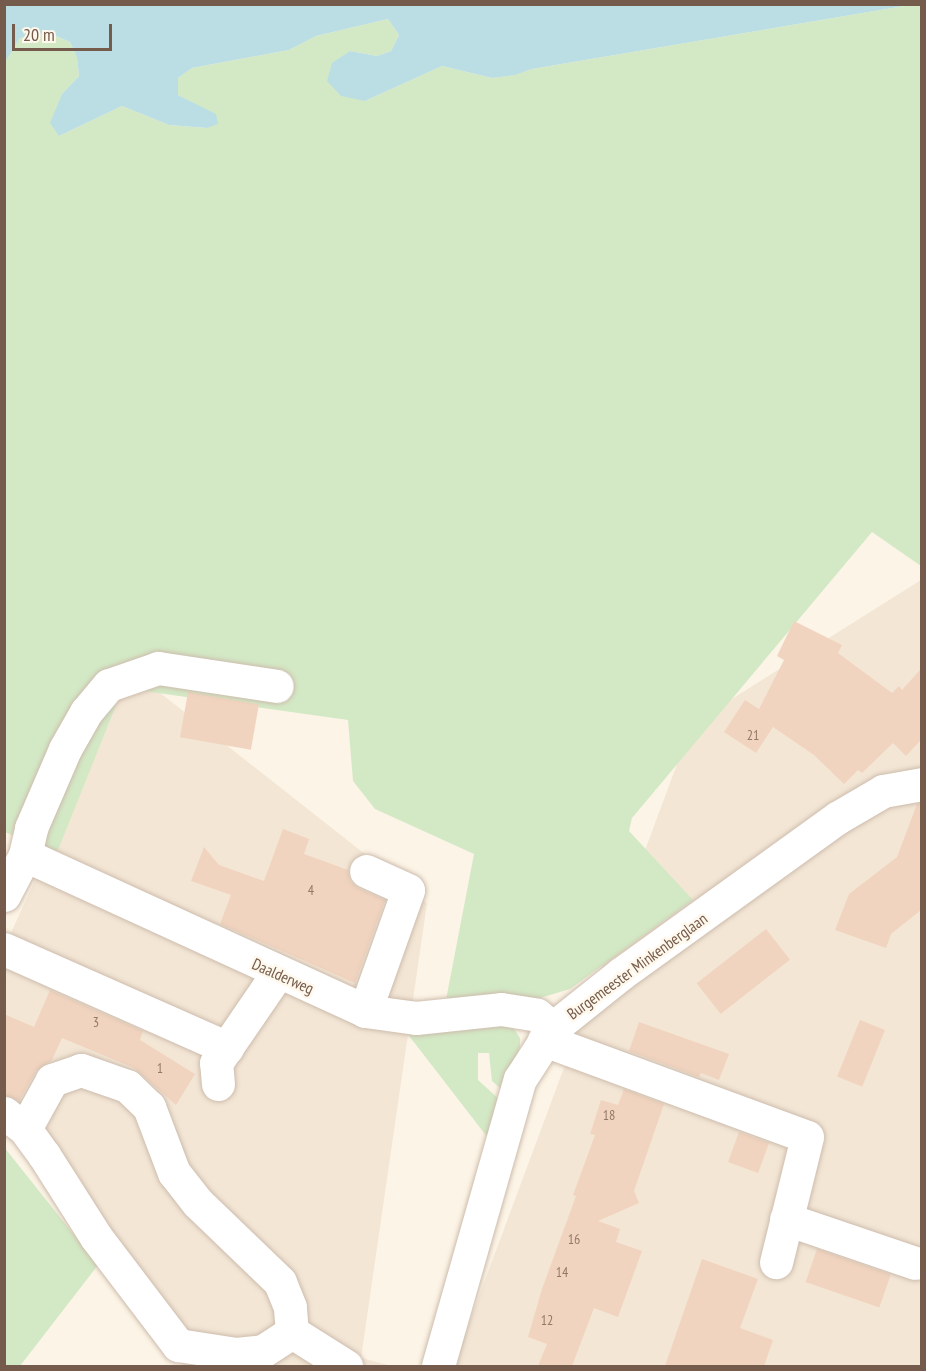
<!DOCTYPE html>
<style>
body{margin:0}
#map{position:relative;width:926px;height:1371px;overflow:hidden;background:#fcf4e6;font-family:"PT Sans Narrow",sans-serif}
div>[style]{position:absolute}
.residential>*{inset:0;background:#f3e6d5}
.green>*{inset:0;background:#d3e9c5}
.water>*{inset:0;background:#bbdee5}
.building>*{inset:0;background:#f1d4bf;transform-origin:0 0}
.roads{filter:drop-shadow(0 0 2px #cdbcad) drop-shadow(0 0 2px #cdbcad)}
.minor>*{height:33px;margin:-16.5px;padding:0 16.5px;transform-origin:16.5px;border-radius:16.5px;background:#fff}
span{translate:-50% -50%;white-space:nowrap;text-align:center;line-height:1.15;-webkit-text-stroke:5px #fff8ed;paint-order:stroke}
.number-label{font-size:14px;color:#947968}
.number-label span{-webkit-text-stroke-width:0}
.street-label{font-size:16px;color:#755b4b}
.frame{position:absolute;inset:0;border:6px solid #755b4b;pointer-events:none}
.scale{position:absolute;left:12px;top:24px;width:100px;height:27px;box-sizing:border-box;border:3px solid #755b4b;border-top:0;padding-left:8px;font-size:18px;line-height:21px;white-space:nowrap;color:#755b4b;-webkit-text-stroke:4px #fff8ed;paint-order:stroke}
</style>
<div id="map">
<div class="residential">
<i style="clip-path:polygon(921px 580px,921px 1366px,453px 1366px,692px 724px)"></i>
<i style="clip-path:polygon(131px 670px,427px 903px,361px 1358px,392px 1366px,183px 1366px,5px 1119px,5px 946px)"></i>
</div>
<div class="green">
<i style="clip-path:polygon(910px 5px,921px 5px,921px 566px,872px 532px,632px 818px,629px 831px,693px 900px,570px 989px,540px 998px,445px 1005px,474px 854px,375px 809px,353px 781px,348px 720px,123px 688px,56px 855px,5px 832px,4px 62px,20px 38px,49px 33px,70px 42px,77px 58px,79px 76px,62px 94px,59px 136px,122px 106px,169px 125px,207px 128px,195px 104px,178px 95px,178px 78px,192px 68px,289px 50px,316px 36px,388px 19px,399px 35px,391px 51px,377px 56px,350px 51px,365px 101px,442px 66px,492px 78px,514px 75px,532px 69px)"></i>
<i style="clip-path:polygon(509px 1021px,520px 1038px,520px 1048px,501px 1089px,492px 1081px,489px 1053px,478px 1053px,478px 1080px,499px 1099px,488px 1138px,403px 1028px)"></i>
<i style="clip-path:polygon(4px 1147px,98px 1265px,20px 1366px,5px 1366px)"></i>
</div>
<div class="water">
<i style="clip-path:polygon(5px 4px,910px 4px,910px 5px,532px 69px,515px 75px,492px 78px,442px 66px,365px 101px,341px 96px,327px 81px,332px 63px,350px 51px,377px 56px,391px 51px,399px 35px,388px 19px,316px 36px,289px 50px,192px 68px,178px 78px,178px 95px,216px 114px,218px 124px,207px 128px,169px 125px,122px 106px,59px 136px,50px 123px,62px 94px,79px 76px,77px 58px,70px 42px,49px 33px,20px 38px,5px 62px)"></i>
</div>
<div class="building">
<i style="clip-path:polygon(794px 621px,842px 645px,838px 653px,892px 693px,899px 686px,902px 690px,921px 669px,921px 740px,906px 756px,893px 743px,862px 773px,858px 770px,844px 784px,814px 755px,773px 727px,756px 753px,724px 732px,745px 700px,759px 709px,784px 660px,777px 656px)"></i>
<i style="left:188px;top:692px;width:72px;height:46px;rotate:10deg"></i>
<i style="clip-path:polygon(921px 803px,921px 910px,891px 934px,886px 948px,835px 930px,849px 894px,897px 857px,917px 804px)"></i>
<i style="clip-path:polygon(283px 829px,309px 839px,304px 854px,348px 870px,350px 881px,358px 888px,385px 900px,355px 983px,220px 924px,231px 895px,191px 881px,204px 847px,219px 865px,264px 881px)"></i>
<i style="left:766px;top:929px;width:39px;height:88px;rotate:52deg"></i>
<i style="clip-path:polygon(50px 990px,143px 1031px,140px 1040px,195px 1074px,176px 1105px,134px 1068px,62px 1038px,52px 1060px,36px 1071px,19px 1101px,4px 1095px,4px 1014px,34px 1027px)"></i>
<i style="left:860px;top:1020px;width:27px;height:61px;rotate:22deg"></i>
<i style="clip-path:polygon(639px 1022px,729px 1054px,719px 1080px,701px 1073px,699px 1077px,629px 1051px)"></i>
<i style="clip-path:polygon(624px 1089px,664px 1104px,634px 1191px,639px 1203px,598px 1221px,620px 1229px,616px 1242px,642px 1251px,618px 1317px,594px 1308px,572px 1366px,538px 1366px,547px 1344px,528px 1337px,542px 1289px,576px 1196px,573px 1195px,595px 1135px,590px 1134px,601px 1100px,618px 1105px)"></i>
<i style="left:739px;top:1132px;width:32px;height:32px;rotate:20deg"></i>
<i style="left:817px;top:1249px;width:78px;height:35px;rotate:19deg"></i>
<i style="clip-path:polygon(702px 1259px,758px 1279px,740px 1328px,773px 1340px,764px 1366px,665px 1366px)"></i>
</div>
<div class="roads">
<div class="minor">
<i style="left:25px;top:855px;width:374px;rotate:24.6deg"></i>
<i style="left:365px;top:1011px;width:51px;rotate:7.8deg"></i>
<i style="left:416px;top:1018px;width:85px;rotate:-6deg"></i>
<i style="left:501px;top:1009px;width:36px;rotate:9deg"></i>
<i style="left:537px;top:1015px;width:21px;rotate:39deg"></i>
<i style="left:4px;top:895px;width:45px;rotate:-62.3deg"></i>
<i style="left:25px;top:855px;width:28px;rotate:-77deg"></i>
<i style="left:31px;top:828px;width:86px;rotate:-66.7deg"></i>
<i style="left:65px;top:749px;width:43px;rotate:-60.4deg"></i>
<i style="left:86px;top:712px;width:35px;rotate:-50deg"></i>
<i style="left:109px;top:685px;width:52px;rotate:-19.1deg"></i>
<i style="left:158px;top:668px;width:120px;rotate:8.6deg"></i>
<i style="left:4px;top:949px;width:244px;rotate:23.9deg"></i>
<i style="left:365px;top:1011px;width:128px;rotate:-70.4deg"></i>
<i style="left:408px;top:890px;width:46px;rotate:-155.7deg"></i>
<i style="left:544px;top:1040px;width:280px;rotate:20.2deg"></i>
<i style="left:807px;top:1137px;width:129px;rotate:103.9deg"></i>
<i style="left:218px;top:1084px;width:21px;rotate:-95deg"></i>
<i style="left:216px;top:1063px;width:108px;rotate:-55.6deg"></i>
<i style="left:4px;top:1113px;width:26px;rotate:37deg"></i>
<i style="left:25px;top:1129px;width:32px;rotate:54deg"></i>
<i style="left:44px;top:1155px;width:97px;rotate:57.6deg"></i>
<i style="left:96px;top:1237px;width:136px;rotate:52.8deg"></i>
<i style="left:178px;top:1345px;width:59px;rotate:8.8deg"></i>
<i style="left:236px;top:1354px;width:27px;rotate:-6deg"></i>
<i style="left:263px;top:1351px;width:35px;rotate:-33deg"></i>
<i style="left:292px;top:1332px;width:25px;rotate:-95deg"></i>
<i style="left:290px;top:1307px;width:27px;rotate:-112deg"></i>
<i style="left:280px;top:1282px;width:115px;rotate:-136.1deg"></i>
<i style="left:197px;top:1202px;width:37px;rotate:-128deg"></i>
<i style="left:174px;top:1173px;width:71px;rotate:-110.7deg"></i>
<i style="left:149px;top:1107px;width:30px;rotate:-136deg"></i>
<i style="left:127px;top:1086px;width:49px;rotate:-160.8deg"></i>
<i style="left:81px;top:1070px;width:31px;rotate:161deg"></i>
<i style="left:52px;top:1080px;width:56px;rotate:118.9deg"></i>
<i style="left:786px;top:1219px;width:136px;rotate:18.8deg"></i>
<i style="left:292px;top:1332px;width:64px;rotate:32.2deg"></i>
<i style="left:438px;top:1366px;width:298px;rotate:-74.1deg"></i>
<i style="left:520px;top:1079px;width:61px;rotate:-57.1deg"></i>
<i style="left:553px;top:1028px;width:88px;rotate:-38.6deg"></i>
<i style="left:622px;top:973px;width:265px;rotate:-35.8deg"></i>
<i style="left:837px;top:818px;width:53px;rotate:-30.4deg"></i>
<i style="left:883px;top:791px;width:40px;rotate:-10deg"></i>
</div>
</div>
<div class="number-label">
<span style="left:753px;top:735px">21</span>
<span style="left:311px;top:890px">4</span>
<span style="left:96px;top:1022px">3</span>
<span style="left:160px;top:1068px">1</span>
<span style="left:609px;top:1115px">18</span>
<span style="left:574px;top:1239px">16</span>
<span style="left:562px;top:1272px">14</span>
<span style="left:547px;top:1320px">12</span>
</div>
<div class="street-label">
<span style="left:637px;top:966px;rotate:-36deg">Burgemeester Minkenberglaan</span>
<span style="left:283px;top:976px;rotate:24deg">Daalderweg</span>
</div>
<div class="frame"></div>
<div class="scale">20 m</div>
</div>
